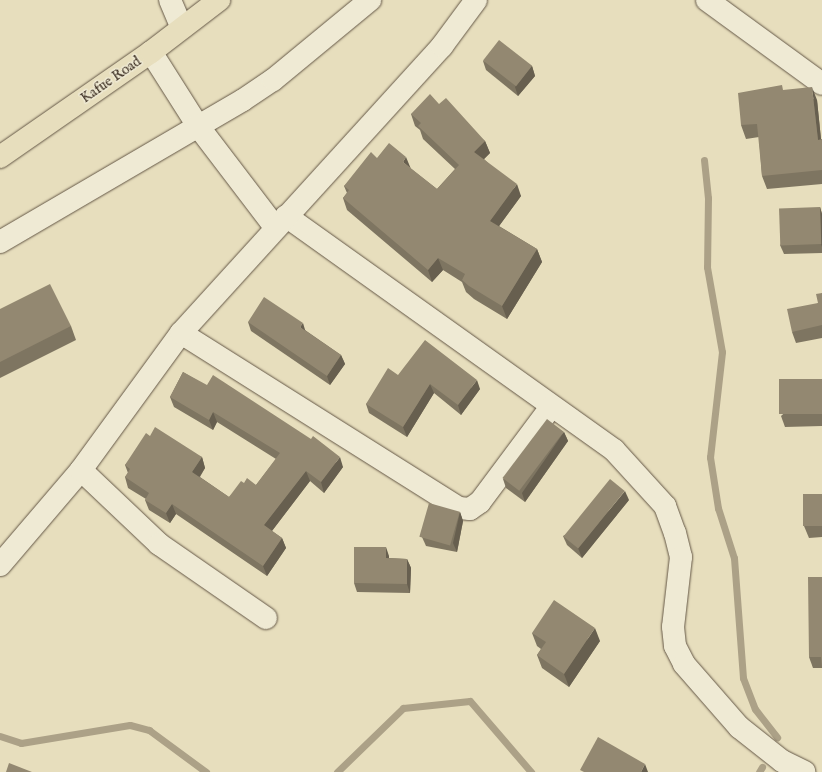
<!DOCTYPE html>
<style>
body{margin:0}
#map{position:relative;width:822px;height:772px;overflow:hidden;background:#e7debd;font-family:"IM FELL English",serif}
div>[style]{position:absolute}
.stream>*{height:7px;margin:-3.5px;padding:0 3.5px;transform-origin:3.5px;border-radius:3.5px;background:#aca187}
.roads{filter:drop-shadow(0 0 1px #645746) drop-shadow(0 0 1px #645746)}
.minor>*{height:22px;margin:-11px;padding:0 11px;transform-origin:11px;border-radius:11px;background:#efead4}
.trunk>*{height:22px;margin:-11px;padding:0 11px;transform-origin:11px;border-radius:11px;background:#e7debd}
.wall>*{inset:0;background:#7e7561}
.shaded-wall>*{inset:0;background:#675f4f}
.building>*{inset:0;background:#938871;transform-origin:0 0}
span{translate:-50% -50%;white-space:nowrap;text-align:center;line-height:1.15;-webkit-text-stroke:3px #efead4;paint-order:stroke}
.street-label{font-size:14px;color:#382a1e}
</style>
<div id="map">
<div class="stream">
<i style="left:704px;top:160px;width:38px;rotate:84deg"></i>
<i style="left:708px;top:198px;width:69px;rotate:90.8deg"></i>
<i style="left:707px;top:267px;width:86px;rotate:80deg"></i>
<i style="left:722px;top:352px;width:106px;rotate:96.5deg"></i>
<i style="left:710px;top:457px;width:52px;rotate:81.1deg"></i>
<i style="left:718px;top:508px;width:52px;rotate:72.3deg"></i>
<i style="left:734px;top:558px;width:120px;rotate:85.7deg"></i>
<i style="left:743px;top:678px;width:33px;rotate:69deg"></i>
<i style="left:755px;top:709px;width:36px;rotate:52deg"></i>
<i style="left:0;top:736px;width:22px;rotate:18deg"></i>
<i style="left:21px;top:743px;width:110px;rotate:-9.4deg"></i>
<i style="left:130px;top:725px;width:20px;rotate:15deg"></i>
<i style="left:149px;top:730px;width:71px;rotate:36.4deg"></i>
<i style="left:337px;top:772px;width:92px;rotate:-44.1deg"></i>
<i style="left:403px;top:708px;width:67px;rotate:-6deg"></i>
<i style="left:470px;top:701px;width:94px;rotate:49.3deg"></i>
<i style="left:759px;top:772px;width:6px;rotate:-59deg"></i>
</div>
<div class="roads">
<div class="minor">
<i style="left:170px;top:0;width:30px;rotate:67deg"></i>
<i style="left:707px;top:0;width:142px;rotate:36.1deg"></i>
<i style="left:151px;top:52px;width:88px;rotate:57.6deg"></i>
<i style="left:198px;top:126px;width:127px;rotate:52.7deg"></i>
<i style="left:286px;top:216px;width:403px;rotate:35.5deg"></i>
<i style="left:614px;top:450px;width:76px;rotate:47.7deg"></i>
<i style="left:665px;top:506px;width:29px;rotate:70deg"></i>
<i style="left:675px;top:533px;width:25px;rotate:76deg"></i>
<i style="left:681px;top:557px;width:70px;rotate:96.5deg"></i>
<i style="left:673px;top:627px;width:19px;rotate:84deg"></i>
<i style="left:675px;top:646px;width:20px;rotate:63deg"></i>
<i style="left:684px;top:664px;width:84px;rotate:48.9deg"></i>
<i style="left:739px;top:727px;width:55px;rotate:38.3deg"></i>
<i style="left:782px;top:761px;width:25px;rotate:26deg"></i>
<i style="left:0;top:242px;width:281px;rotate:-30.3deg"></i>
<i style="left:243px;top:100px;width:36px;rotate:-34deg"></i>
<i style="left:273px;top:80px;width:126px;rotate:-39.5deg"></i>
<i style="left:181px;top:333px;width:328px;rotate:32.2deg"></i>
<i style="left:459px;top:508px;width:11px;rotate:5deg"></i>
<i style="left:470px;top:509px;width:12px;rotate:-35deg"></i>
<i style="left:480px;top:502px;width:119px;rotate:-53.2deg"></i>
<i style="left:81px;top:470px;width:108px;rotate:43.5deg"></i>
<i style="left:159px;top:544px;width:130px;rotate:34.7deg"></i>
<i style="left:0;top:565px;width:125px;rotate:-49.5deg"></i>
<i style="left:81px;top:470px;width:170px;rotate:-53.9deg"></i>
<i style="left:181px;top:333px;width:388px;rotate:-47.7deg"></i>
<i style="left:442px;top:46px;width:57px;rotate:-53.5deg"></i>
</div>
<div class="trunk">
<i style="left:0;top:157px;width:184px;rotate:-34.8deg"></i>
<i style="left:151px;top:52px;width:86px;rotate:-37.4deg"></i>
</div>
</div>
<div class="wall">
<i style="clip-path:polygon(483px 61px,532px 66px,535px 76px,518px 96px,486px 70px)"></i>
<i style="clip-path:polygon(784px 90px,817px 100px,821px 139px,822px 139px,822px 184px,767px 189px,762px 176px,759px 137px,746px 139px,741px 125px)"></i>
<i style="clip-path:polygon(439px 104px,485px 141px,490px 153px,484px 159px,521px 196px,499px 226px,537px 249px,542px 262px,507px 319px,474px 299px,466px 292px,462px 282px,443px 270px,432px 282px,347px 210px,343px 198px,347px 193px,344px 186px,377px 158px,410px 168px,437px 189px,455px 169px,423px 139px,420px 130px,415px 126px,411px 114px)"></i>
<i style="clip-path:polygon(820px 207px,822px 214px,822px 253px,784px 254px,780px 245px)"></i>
<i style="clip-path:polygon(822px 293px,822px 338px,796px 343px,792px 332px,818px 303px)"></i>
<i style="clip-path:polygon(0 309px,71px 326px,76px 340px,0 378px)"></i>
<i style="clip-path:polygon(248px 322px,305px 330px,341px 355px,345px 364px,330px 385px,251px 331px)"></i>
<i style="clip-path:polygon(183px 372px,343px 467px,324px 493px,310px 481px,272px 531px,282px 538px,286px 548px,267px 576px,176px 514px,170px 523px,149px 510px,145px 500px,146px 499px,128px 488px,125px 477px,128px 473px,125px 465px,150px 436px,202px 457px,205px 468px,200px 477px,229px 497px,244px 483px,256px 485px,276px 459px,217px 422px,213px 430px,174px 407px,170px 397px)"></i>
<i style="clip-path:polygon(398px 375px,480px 389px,461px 415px,434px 393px,407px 437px,369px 413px,366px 404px)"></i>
<i style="clip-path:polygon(822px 379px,822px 426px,785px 427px,781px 416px)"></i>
<i style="clip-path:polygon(564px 432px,568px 441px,525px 502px,506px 488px,503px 479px)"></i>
<i style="clip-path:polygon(822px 494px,822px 537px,809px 538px,804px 526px)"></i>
<i style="clip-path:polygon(629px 500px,582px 558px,567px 545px,563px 536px)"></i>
<i style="clip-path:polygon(460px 512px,463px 521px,457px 552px,426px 546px,422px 537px)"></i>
<i style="clip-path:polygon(389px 556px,389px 558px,407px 559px,411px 568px,410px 593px,357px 592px,354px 583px)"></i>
<i style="clip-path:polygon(822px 577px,822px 668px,813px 668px,809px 657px)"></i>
<i style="clip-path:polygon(532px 633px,600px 641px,569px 687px,542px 668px,537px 655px,541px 649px,537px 646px)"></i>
</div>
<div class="shaded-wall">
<i style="clip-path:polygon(532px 66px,535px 76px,518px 96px,515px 87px)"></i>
<i style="clip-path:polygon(812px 87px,817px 100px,822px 149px,818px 140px)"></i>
<i style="clip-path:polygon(485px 141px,490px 153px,479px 164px,474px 152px)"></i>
<i style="clip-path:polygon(406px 157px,411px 169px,403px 162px)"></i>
<i style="clip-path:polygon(517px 184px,521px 196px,494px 233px,490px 221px)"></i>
<i style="clip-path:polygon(820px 207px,822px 214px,822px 247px,821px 244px)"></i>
<i style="clip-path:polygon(537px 249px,542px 262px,507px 319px,502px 306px)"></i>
<i style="clip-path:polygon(438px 258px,443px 270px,432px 282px,428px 270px)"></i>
<i style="clip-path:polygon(303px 323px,306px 333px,300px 327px)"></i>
<i style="clip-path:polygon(341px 355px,345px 364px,330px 385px,327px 376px)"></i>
<i style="clip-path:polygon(477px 380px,480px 389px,461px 415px,458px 405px)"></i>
<i style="clip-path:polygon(430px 384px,434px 393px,407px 437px,403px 427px)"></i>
<i style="clip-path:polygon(213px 412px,217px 422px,213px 430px,209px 420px)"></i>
<i style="clip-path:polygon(564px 432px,568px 441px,525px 502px,522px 493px)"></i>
<i style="clip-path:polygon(202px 457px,205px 468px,196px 482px,192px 472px)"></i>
<i style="clip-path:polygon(340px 457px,343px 467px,324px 493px,321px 482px)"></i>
<i style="clip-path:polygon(306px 471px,310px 481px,268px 536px,264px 525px)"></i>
<i style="clip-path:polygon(625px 491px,629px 500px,582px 558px,578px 548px)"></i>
<i style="clip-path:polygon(172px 504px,176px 514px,170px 523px,166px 513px)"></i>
<i style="clip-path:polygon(460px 512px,463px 521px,457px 552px,453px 543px)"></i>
<i style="clip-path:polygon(282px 538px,286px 548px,267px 576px,263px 566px)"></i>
<i style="clip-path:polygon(386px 547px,389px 556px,389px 568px,386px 558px)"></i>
<i style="clip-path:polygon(407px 559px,411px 568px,410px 593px,407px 584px)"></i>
<i style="clip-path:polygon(595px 628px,600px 641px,569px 687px,564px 674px)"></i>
<i style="clip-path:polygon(645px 764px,648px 772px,641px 772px)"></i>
</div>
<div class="building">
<i style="left:499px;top:40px;width:42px;height:26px;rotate:38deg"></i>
<i style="clip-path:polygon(782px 85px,783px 90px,812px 87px,818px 140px,822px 139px,822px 170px,762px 176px,757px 124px,741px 125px,738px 93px)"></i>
<i style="clip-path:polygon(430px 94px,439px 104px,446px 98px,485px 141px,474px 152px,517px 184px,490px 221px,537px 249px,502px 306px,469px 286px,462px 280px,465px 274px,438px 258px,428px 270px,343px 198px,349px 190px,344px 186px,371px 152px,377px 158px,389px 143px,406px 157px,403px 162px,437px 189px,459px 165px,418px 126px,421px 123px,411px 114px)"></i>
<i style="left:820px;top:207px;width:37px;height:41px;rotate:88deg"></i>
<i style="clip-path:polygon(50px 284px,71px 326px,0 362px,0 309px)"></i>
<i style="clip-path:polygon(822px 293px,822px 325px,792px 332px,787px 309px,818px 303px,816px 294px)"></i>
<i style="clip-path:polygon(264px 297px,303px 323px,300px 327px,341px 355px,327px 376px,248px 322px)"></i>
<i style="clip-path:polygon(425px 340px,477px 380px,458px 405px,430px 384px,403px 427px,366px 404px,388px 368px,398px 375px)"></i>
<i style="clip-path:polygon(183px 372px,207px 385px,213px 375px,311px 439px,313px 436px,340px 457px,321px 482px,306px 471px,264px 525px,282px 538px,263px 566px,172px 504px,166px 513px,145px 500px,149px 493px,125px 477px,130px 469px,125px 465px,146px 433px,150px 436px,155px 427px,202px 457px,192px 472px,229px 497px,241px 481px,244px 483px,247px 478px,256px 485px,280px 453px,213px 412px,209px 420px,170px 397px)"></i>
<i style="left:822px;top:379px;width:35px;height:43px;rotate:90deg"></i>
<i style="left:547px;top:419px;width:21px;height:74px;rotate:37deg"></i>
<i style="left:610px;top:479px;width:19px;height:74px;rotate:39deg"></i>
<i style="left:822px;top:494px;width:32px;height:19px;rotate:90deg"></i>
<i style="left:429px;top:503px;width:32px;height:35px;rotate:16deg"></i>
<i style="clip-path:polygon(354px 547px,386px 547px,386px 558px,407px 559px,407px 584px,354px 583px)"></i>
<i style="clip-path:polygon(808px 577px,822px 577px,822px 668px,821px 657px,809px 657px)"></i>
<i style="clip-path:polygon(554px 600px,595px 628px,564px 674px,537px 655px,546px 642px,532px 633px)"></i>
<i style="clip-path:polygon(598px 737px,645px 764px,641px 772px,584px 772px,580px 770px)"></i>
<i style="clip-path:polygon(9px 763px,32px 772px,6px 772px)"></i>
</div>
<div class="street-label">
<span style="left:111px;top:80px;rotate:-35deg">Kafue Road</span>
</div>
</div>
